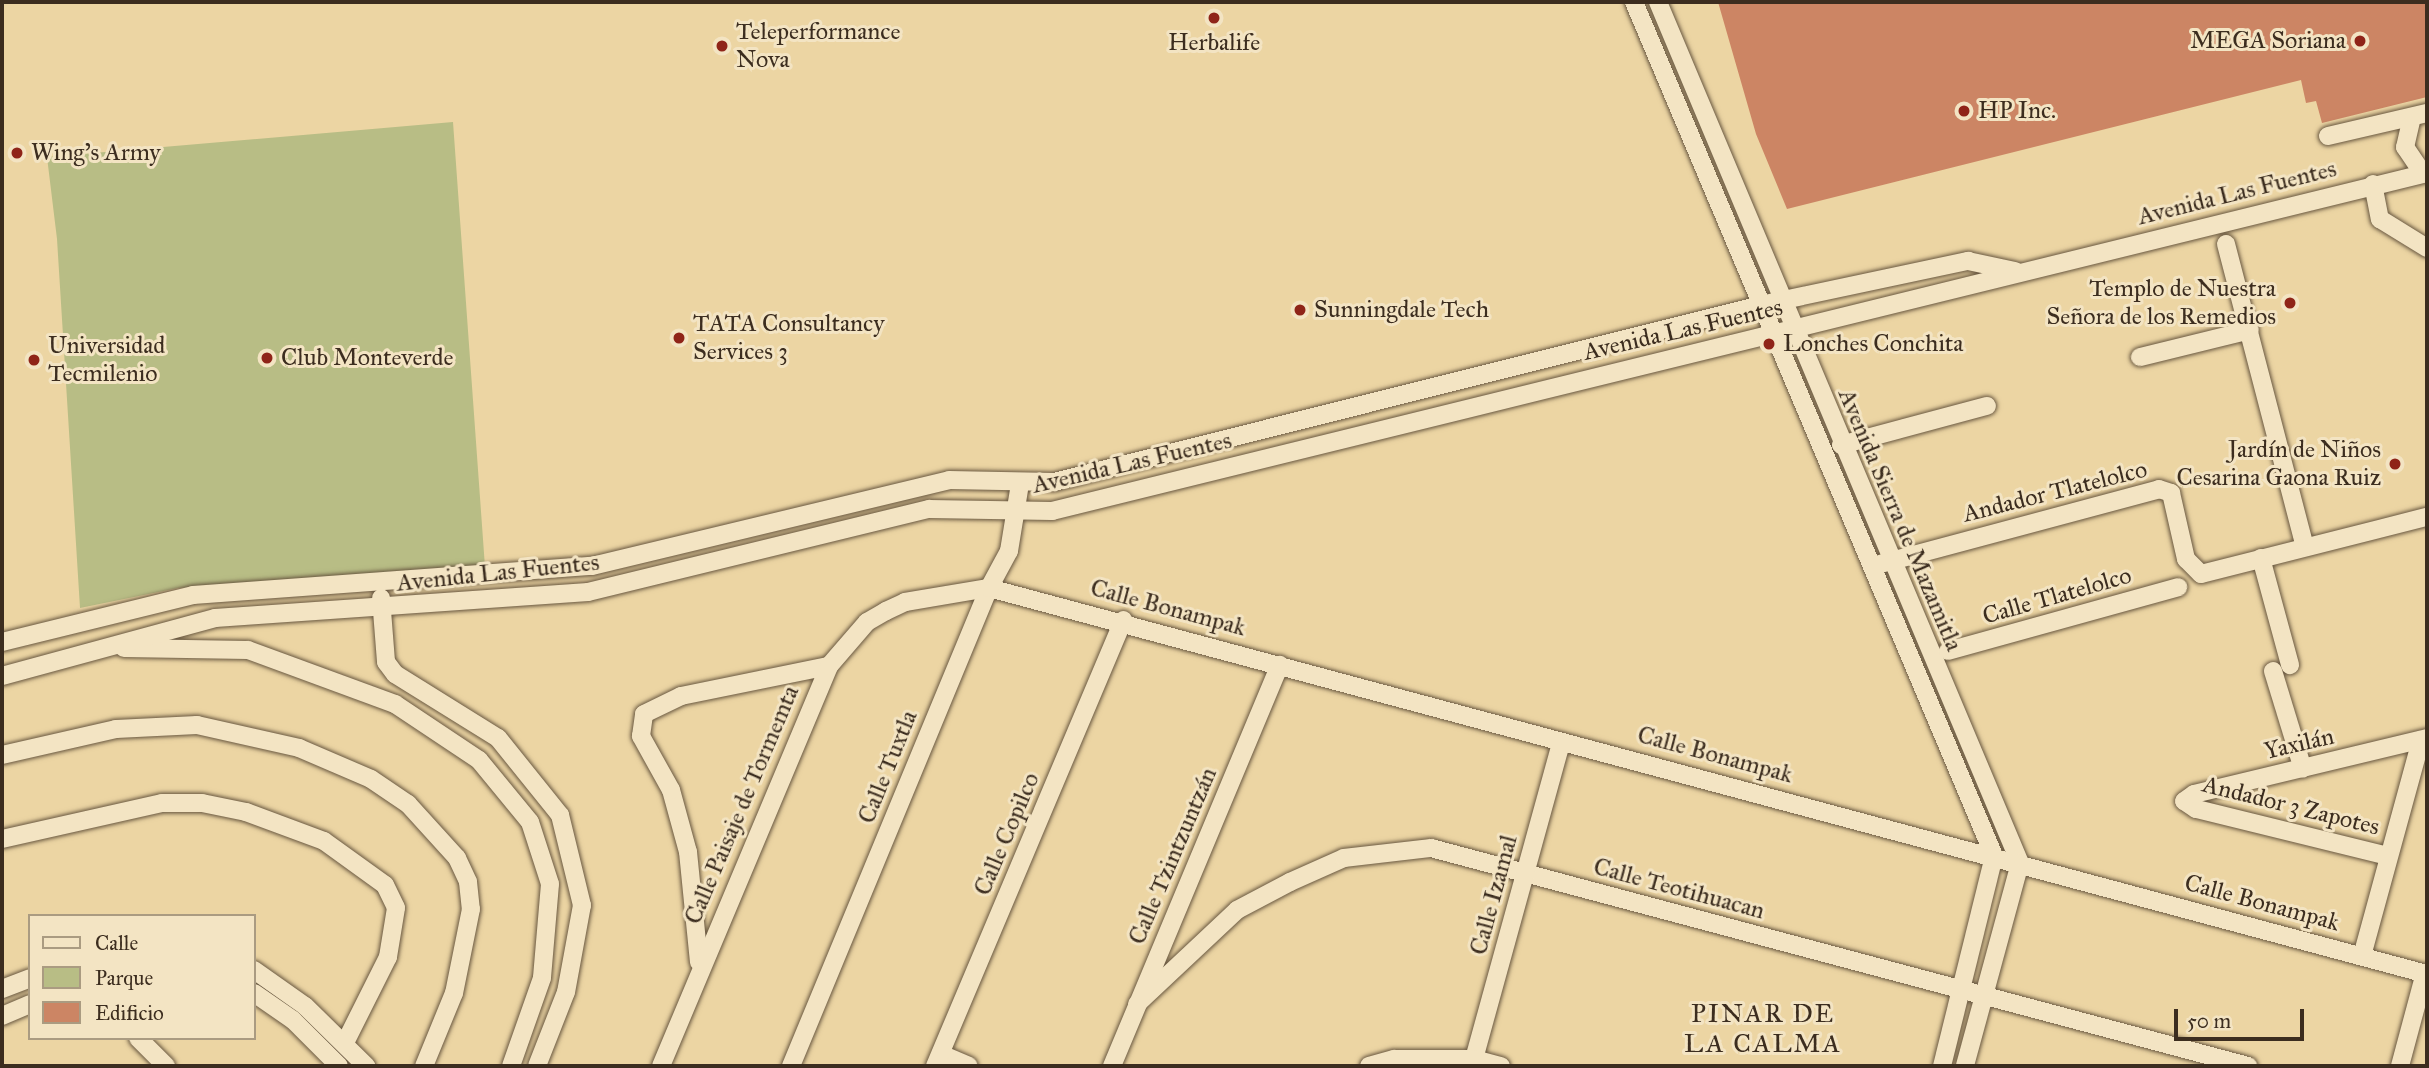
<!DOCTYPE html>
<meta charset="utf-8">
<style>
body{margin:0}
#map{position:relative;width:2429px;height:1068px;overflow:hidden;background:#ecd5a3;font-family:"IM FELL Great Primer",serif}
div>[style]{position:absolute}
.green>*{inset:0;background:#b8bd85}
.building>*{inset:0;background:#cc8564}
.roads{filter:drop-shadow(0 0 2px #685740) drop-shadow(0 0 2px #685740)}
.minor>*{height:18px;margin:-9px;padding:0 9px;transform-origin:9px;border-radius:9px;background:#f3e4c3}
.dots>*{width:19px;height:19px;translate:-50% -50%;box-sizing:border-box;border:4px solid #f3e4c3;border-radius:50%}
span{translate:-50% -50%;white-space:nowrap;text-align:center;line-height:1.15;-webkit-text-stroke:6px #f3e4c3;paint-order:stroke}
.poi-label{font-size:24px;color:#3c2d1f}
.left{translate:0 -50%;text-align:left}
.right{translate:-100% -50%;text-align:right}
.street-label{font-size:24px;color:#3c2d1f}
.neighbourhood-label{font-size:26px;color:#3c2d1f;letter-spacing:2px}
.frame{position:absolute;inset:0;border:4px solid #3c2d1f;pointer-events:none}
.legend{position:absolute;left:28px;top:914px;width:228px;height:126px;box-sizing:border-box;background:#f3e4c3;border:2px solid #aa9b81;margin:0;padding:9px 12px;list-style:none;font-size:21px;color:#3c2d1f}
.legend li{display:flex;align-items:center;gap:14px;height:35px}
.legend b{width:35px;border:2px solid #aa9b81}
.scale{position:absolute;left:2174px;top:1009px;width:130px;height:32px;box-sizing:border-box;border:4px solid #3c2d1f;border-top:0;padding-left:9px;font-size:21px;line-height:24px;white-space:nowrap;color:#3c2d1f;-webkit-text-stroke:5px #f3e4c3;paint-order:stroke}
</style>
<div id="map">
<div class="green">
<i style="clip-path:polygon(453px 122px,485px 567px,178px 588px,80px 608px,57px 239px,47px 157px)"></i>
</div>
<div class="building">
<i style="clip-path:polygon(1718px 2px,2427px 2px,2427px 97px,2322px 123px,2316px 101px,2306px 103px,2301px 80px,1787px 209px,1756px 134px)"></i>
</div>
<div class="roads">
<div class="minor">
<i style="left:1634px;top:2px;width:927px;rotate:67.14deg"></i>
<i style="left:1994px;top:856px;width:216px;rotate:103.9deg"></i>
<i style="left:1658px;top:2px;width:934px;rotate:67.2deg"></i>
<i style="left:2020px;top:863px;width:210px;rotate:105.2deg"></i>
<i style="left:2412px;top:117px;width:31px;rotate:103deg"></i>
<i style="left:2405px;top:147px;width:32px;rotate:56deg"></i>
<i style="left:2328px;top:136px;width:102px;rotate:-13.1deg"></i>
<i style="left:2373px;top:184px;width:36px;rotate:79deg"></i>
<i style="left:2380px;top:219px;width:55px;rotate:31.7deg"></i>
<i style="left:2226px;top:244px;width:313px;rotate:75.4deg"></i>
<i style="left:2140px;top:357px;width:113px;rotate:-13.8deg"></i>
<i style="left:1841px;top:445px;width:151px;rotate:-15deg"></i>
<i style="left:2261px;top:558px;width:111px;rotate:74.8deg"></i>
<i style="left:1880px;top:564px;width:289px;rotate:-15deg"></i>
<i style="left:2159px;top:489px;width:13px;rotate:18deg"></i>
<i style="left:2171px;top:493px;width:68px;rotate:77.2deg"></i>
<i style="left:2186px;top:559px;width:21px;rotate:45deg"></i>
<i style="left:2201px;top:574px;width:233px;rotate:-14.2deg"></i>
<i style="left:381px;top:598px;width:64px;rotate:85.5deg"></i>
<i style="left:386px;top:662px;width:15px;rotate:53deg"></i>
<i style="left:395px;top:674px;width:121px;rotate:31.9deg"></i>
<i style="left:498px;top:738px;width:99px;rotate:51.2deg"></i>
<i style="left:560px;top:815px;width:93px;rotate:76.3deg"></i>
<i style="left:582px;top:905px;width:88px;rotate:100.4deg"></i>
<i style="left:566px;top:992px;width:79px;rotate:111.4deg"></i>
<i style="left:2px;top:642px;width:197px;rotate:-13.8deg"></i>
<i style="left:193px;top:595px;width:400px;rotate:-4.2deg"></i>
<i style="left:592px;top:566px;width:367px;rotate:-13.5deg"></i>
<i style="left:949px;top:480px;width:105px;rotate:1.1deg"></i>
<i style="left:1054px;top:482px;width:733px;rotate:-14.06deg"></i>
<i style="left:1765px;top:304px;width:208px;rotate:-12deg"></i>
<i style="left:1968px;top:261px;width:48px;rotate:12deg"></i>
<i style="left:124px;top:648px;width:124px;rotate:0.9deg"></i>
<i style="left:248px;top:650px;width:157px;rotate:20.2deg"></i>
<i style="left:395px;top:704px;width:101px;rotate:33.7deg"></i>
<i style="left:479px;top:760px;width:80px;rotate:50.6deg"></i>
<i style="left:530px;top:822px;width:65px;rotate:72.1deg"></i>
<i style="left:550px;top:884px;width:94px;rotate:94.9deg"></i>
<i style="left:542px;top:978px;width:93px;rotate:109.4deg"></i>
<i style="left:1948px;top:651px;width:239px;rotate:-15.5deg"></i>
<i style="left:2273px;top:671px;width:102px;rotate:73deg"></i>
<i style="left:2px;top:676px;width:221px;rotate:-15.2deg"></i>
<i style="left:215px;top:618px;width:374px;rotate:-4deg"></i>
<i style="left:588px;top:592px;width:351px;rotate:-13.7deg"></i>
<i style="left:929px;top:509px;width:123px;rotate:0.9deg"></i>
<i style="left:1052px;top:511px;width:1416px;rotate:-13.81deg"></i>
<i style="left:2px;top:755px;width:117px;rotate:-12.8deg"></i>
<i style="left:116px;top:729px;width:81px;rotate:-2.8deg"></i>
<i style="left:197px;top:725px;width:105px;rotate:12.7deg"></i>
<i style="left:299px;top:748px;width:78px;rotate:23.3deg"></i>
<i style="left:371px;top:779px;width:45px;rotate:34deg"></i>
<i style="left:408px;top:804px;width:73px;rotate:47.8deg"></i>
<i style="left:457px;top:858px;width:26px;rotate:65deg"></i>
<i style="left:468px;top:882px;width:27px;rotate:84deg"></i>
<i style="left:471px;top:909px;width:86px;rotate:101.4deg"></i>
<i style="left:454px;top:993px;width:79px;rotate:112.3deg"></i>
<i style="left:2px;top:839px;width:164px;rotate:-12.7deg"></i>
<i style="left:162px;top:803px;width:40px"></i>
<i style="left:202px;top:803px;width:45px;rotate:11.6deg"></i>
<i style="left:246px;top:812px;width:83px;rotate:20.4deg"></i>
<i style="left:324px;top:841px;width:75px;rotate:35.8deg"></i>
<i style="left:385px;top:885px;width:25px;rotate:64deg"></i>
<i style="left:396px;top:908px;width:50px;rotate:99.3deg"></i>
<i style="left:388px;top:957px;width:96px;rotate:116.6deg"></i>
<i style="left:2388px;top:856px;width:198px;rotate:-166.2deg"></i>
<i style="left:2196px;top:809px;width:14px;rotate:-146deg"></i>
<i style="left:2184px;top:801px;width:12px;rotate:-35deg"></i>
<i style="left:2194px;top:794px;width:240px;rotate:-13.5deg"></i>
<i style="left:2362px;top:956px;width:224px;rotate:-74.7deg"></i>
<i style="left:699px;top:962px;width:111px;rotate:-95.7deg"></i>
<i style="left:688px;top:852px;width:64px;rotate:-105.3deg"></i>
<i style="left:671px;top:790px;width:62px;rotate:-119.1deg"></i>
<i style="left:641px;top:736px;width:22px;rotate:-82deg"></i>
<i style="left:644px;top:714px;width:41px;rotate:-25.9deg"></i>
<i style="left:681px;top:696px;width:151px;rotate:-11.5deg"></i>
<i style="left:254px;top:970px;width:62px;rotate:35.2deg"></i>
<i style="left:305px;top:1006px;width:86px;rotate:44.5deg"></i>
<i style="left:2px;top:989px;width:30px;rotate:-21deg"></i>
<i style="left:254px;top:993px;width:47px;rotate:34.7deg"></i>
<i style="left:293px;top:1020px;width:65px;rotate:45deg"></i>
<i style="left:1137px;top:1004px;width:137px;rotate:-43.2deg"></i>
<i style="left:1237px;top:910px;width:60px;rotate:-27.8deg"></i>
<i style="left:1290px;top:882px;width:59px;rotate:-24deg"></i>
<i style="left:1344px;top:858px;width:88px;rotate:-6.6deg"></i>
<i style="left:1431px;top:848px;width:846px;rotate:14.94deg"></i>
<i style="left:2px;top:1016px;width:30px;rotate:-23deg"></i>
<i style="left:138px;top:1038px;width:40px;rotate:45deg"></i>
<i style="left:941px;top:1054px;width:30px;rotate:23deg"></i>
<i style="left:1474px;top:1059px;width:328px;rotate:-74.6deg"></i>
<i style="left:661px;top:1066px;width:434px;rotate:-67.2deg"></i>
<i style="left:829px;top:666px;width:58px;rotate:-49.2deg"></i>
<i style="left:867px;top:622px;width:22px;rotate:-30deg"></i>
<i style="left:886px;top:611px;width:21px;rotate:-25deg"></i>
<i style="left:905px;top:602px;width:85px;rotate:-9.5deg"></i>
<i style="left:989px;top:588px;width:1489px;rotate:15.03deg"></i>
<i style="left:791px;top:1066px;width:517px;rotate:-67.5deg"></i>
<i style="left:989px;top:588px;width:42px;rotate:-61.6deg"></i>
<i style="left:1009px;top:551px;width:68px;rotate:-80.7deg"></i>
<i style="left:935px;top:1066px;width:484px;rotate:-67.1deg"></i>
<i style="left:1112px;top:1066px;width:435px;rotate:-67.3deg"></i>
<i style="left:1369px;top:1066px;width:26px;rotate:-16deg"></i>
<i style="left:1394px;top:1059px;width:80px"></i>
<i style="left:1474px;top:1059px;width:28px;rotate:15deg"></i>
<i style="left:2400px;top:1066px;width:96px;rotate:-75deg"></i>
</div>
</div>
<div class="dots">
<i style="left:1214px;top:18px;background:#8f2418"></i>
<i style="left:2360px;top:41px;background:#8f2418"></i>
<i style="left:722px;top:46px;background:#8f2418"></i>
<i style="left:1964px;top:111px;background:#8f2418"></i>
<i style="left:17px;top:153px;background:#8f2418"></i>
<i style="left:2290px;top:303px;background:#8f2418"></i>
<i style="left:1300px;top:310px;background:#8f2418"></i>
<i style="left:679px;top:338px;background:#8f2418"></i>
<i style="left:1769px;top:344px;background:#8f2418"></i>
<i style="left:267px;top:358px;background:#8f2418"></i>
<i style="left:34px;top:360px;background:#8f2418"></i>
<i style="left:2395px;top:464px;background:#8f2418"></i>
</div>
<div class="poi-label">
<span class="left" style="left:736px;top:46px">Teleperformance<br>Nova</span>
<span class="right" style="left:2346px;top:41px">MEGA Soriana</span>
<span style="left:1214px;top:43px">Herbalife</span>
<span class="left" style="left:1978px;top:111px">HP Inc.</span>
<span class="left" style="left:31px;top:153px">Wing's Army</span>
<span class="right" style="left:2276px;top:303px">Templo de Nuestra<br>Señora de los Remedios</span>
<span class="left" style="left:1314px;top:310px">Sunningdale Tech</span>
<span class="left" style="left:693px;top:338px">TATA Consultancy<br>Services 3</span>
<span class="left" style="left:1783px;top:344px">Lonches Conchita</span>
<span class="left" style="left:48px;top:360px">Universidad<br>Tecmilenio</span>
<span class="left" style="left:281px;top:358px">Club Monteverde</span>
<span class="right" style="left:2381px;top:464px">Jardín de Niños<br>Cesarina Gaona Ruiz</span>
</div>
<div class="street-label">
<span style="left:2237px;top:193px;rotate:-14deg">Avenida Las Fuentes</span>
<span style="left:1683px;top:330px;rotate:-13deg">Avenida Las Fuentes</span>
<span style="left:1132px;top:463px;rotate:-13deg">Avenida Las Fuentes</span>
<span style="left:2055px;top:492px;rotate:-14deg">Andador Tlatelolco</span>
<span style="left:1900px;top:520px;rotate:67deg">Avenida Sierra de Mazamitla</span>
<span style="left:498px;top:573px;rotate:-6deg">Avenida Las Fuentes</span>
<span style="left:2057px;top:596px;rotate:-16deg">Calle Tlatelolco</span>
<span style="left:1168px;top:608px;rotate:15deg">Calle Bonampak</span>
<span style="left:2299px;top:744px;rotate:-13deg">Yaxilán</span>
<span style="left:1715px;top:755px;rotate:15deg">Calle Bonampak</span>
<span style="left:888px;top:767px;rotate:-68deg">Calle Tuxtla</span>
<span style="left:742px;top:805px;rotate:-67deg">Calle Paisaje de Tormemta</span>
<span style="left:2291px;top:806px;rotate:14deg">Andador 3 Zapotes</span>
<span style="left:1007px;top:834px;rotate:-67deg">Calle Copilco</span>
<span style="left:1173px;top:856px;rotate:-67deg">Calle Tzintzuntzán</span>
<span style="left:1679px;top:889px;rotate:15deg">Calle Teotihuacan</span>
<span style="left:1494px;top:895px;rotate:-75deg">Calle Izamal</span>
<span style="left:2262px;top:903px;rotate:15deg">Calle Bonampak</span>
</div>
<div class="neighbourhood-label">
<span style="left:1763px;top:1029px">PINAR DE<br>LA CALMA</span>
</div>
<div class="frame"></div>
<ul class="legend">
<li><b style="height:9px;background:#f3e4c3"></b>Calle</li>
<li><b style="height:19px;background:#b8bd85"></b>Parque</li>
<li><b style="height:19px;background:#cc8564"></b>Edificio</li>
</ul>
<div class="scale">50 m</div>
</div>
